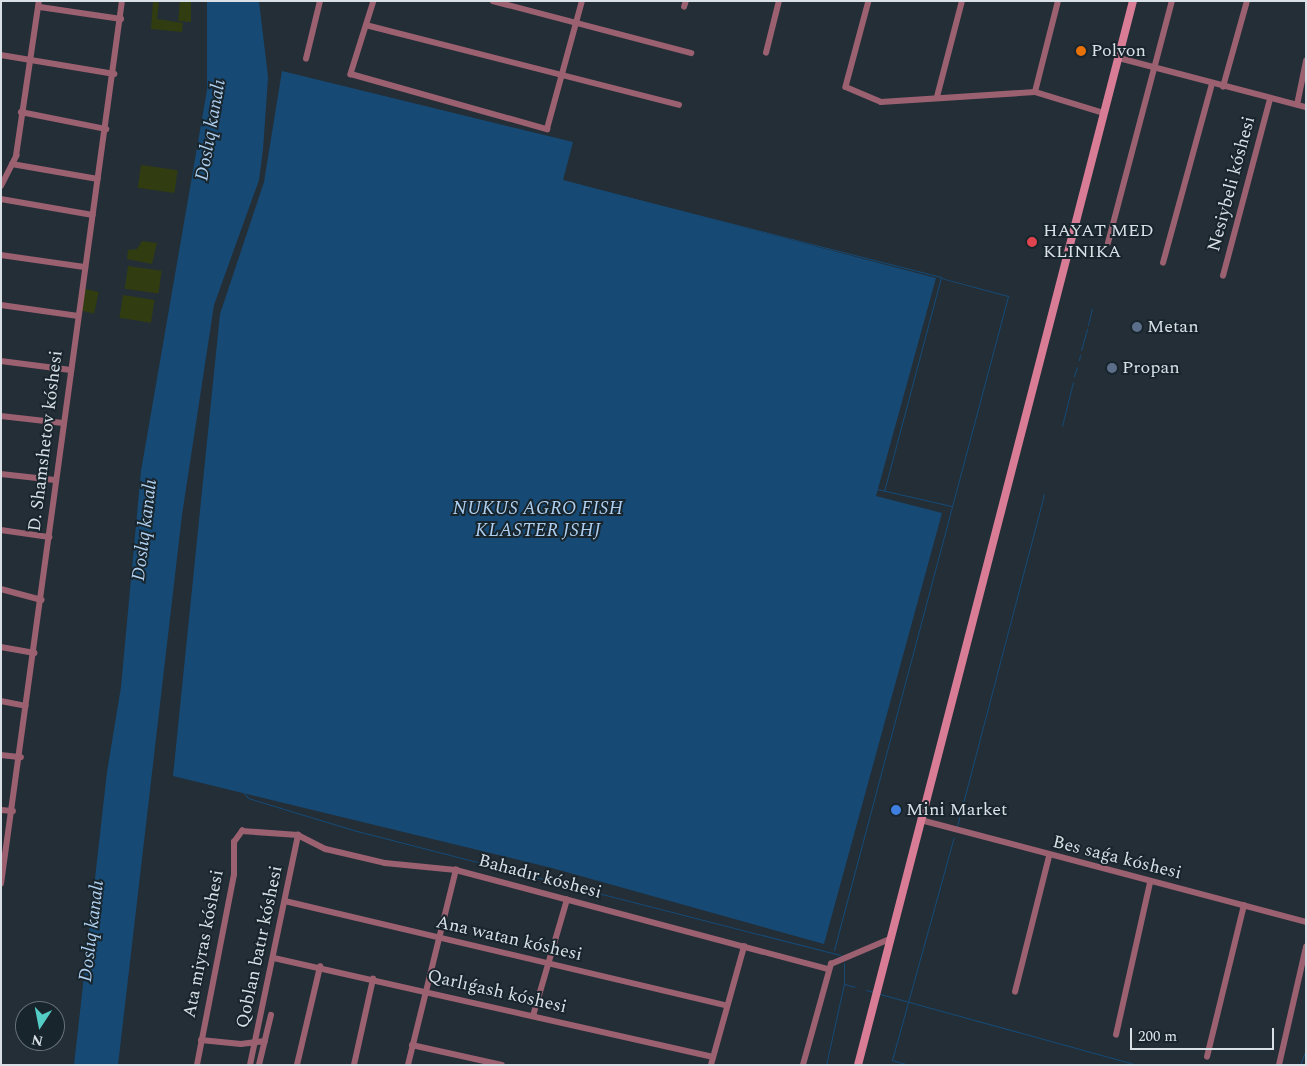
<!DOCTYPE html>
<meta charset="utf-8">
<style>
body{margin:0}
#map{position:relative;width:1307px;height:1066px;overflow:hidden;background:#232e37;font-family:Spectral,serif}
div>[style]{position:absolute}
.green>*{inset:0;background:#313d11;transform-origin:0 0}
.water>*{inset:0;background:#164a75}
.stream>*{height:1px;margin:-0.5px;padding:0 0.5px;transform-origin:0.5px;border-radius:0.5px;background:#164a75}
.street>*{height:5.5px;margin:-2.75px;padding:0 2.75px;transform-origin:2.75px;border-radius:2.75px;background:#9b6170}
.secondary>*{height:8px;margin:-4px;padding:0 4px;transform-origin:4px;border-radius:4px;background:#d97c95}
.dots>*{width:14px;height:14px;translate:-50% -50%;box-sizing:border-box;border:2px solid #19252d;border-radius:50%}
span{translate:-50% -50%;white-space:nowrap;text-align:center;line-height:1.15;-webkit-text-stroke:4px #19252d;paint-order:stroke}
.poi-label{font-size:18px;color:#d9e1e7}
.left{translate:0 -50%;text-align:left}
.street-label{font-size:18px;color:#d9e1e7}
.water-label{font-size:19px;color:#aecfef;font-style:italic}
.frame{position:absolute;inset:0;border:2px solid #d9e1e7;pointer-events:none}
.north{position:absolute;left:15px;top:1001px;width:50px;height:50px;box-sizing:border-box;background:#19252d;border:1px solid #667077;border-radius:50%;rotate:191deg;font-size:14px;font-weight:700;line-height:20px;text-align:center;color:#d9e1e7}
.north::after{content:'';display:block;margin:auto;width:18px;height:22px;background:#54cdc7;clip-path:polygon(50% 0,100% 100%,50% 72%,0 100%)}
.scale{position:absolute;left:1130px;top:1028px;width:144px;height:22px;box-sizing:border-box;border:2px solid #d9e1e7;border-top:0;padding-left:6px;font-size:15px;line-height:18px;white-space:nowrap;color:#d9e1e7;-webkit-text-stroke:4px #19252d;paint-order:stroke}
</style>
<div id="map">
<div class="green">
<i style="clip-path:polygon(153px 1px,159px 3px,157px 19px,183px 23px,182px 32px,151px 29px)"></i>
<i style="clip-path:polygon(180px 1px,191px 1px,191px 22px,178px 21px)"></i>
<i style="left:141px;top:165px;width:37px;height:23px;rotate:8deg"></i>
<i style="clip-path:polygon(142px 241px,157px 243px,152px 264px,127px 259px,128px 250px,137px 249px)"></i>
<i style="left:128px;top:266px;width:34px;height:23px;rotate:8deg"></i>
<i style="left:85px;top:289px;width:14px;height:22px;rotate:12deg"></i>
<i style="left:123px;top:295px;width:32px;height:23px;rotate:9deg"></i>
</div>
<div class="water">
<i style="clip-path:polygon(207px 1px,259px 1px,268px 77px,263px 150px,259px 180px,214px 305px,182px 515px,118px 1065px,74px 1065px,107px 772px,121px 687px,141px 471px,207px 90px)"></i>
<i style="clip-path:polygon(282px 71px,573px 142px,563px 180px,936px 278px,876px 496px,942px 513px,824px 944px,552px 868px,173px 776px,220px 314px,264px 182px)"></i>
</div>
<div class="stream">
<i style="left:572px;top:183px;width:381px;rotate:14.3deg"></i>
<i style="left:941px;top:277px;width:221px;rotate:104.9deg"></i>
<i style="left:1088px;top:325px;width:17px;rotate:-77deg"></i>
<i style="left:1081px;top:350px;width:22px;rotate:-74deg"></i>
<i style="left:1079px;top:360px;width:5px;rotate:-79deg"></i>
<i style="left:1074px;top:376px;width:9px;rotate:-72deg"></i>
<i style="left:1062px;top:426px;width:45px;rotate:-76deg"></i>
<i style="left:877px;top:489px;width:76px;rotate:12.9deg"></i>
<i style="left:244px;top:793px;width:6px;rotate:51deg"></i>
<i style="left:248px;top:798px;width:110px;rotate:16.9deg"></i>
<i style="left:353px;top:830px;width:503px;rotate:14.4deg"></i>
<i style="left:957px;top:826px;width:343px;rotate:-75.3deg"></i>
<i style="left:834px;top:950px;width:677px;rotate:-75.1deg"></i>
<i style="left:1008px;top:296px;width:69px;rotate:-165deg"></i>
<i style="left:844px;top:983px;width:20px;rotate:-90deg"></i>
<i style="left:866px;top:990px;width:8px;rotate:14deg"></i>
<i style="left:880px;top:994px;width:267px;rotate:15.4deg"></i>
<i style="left:826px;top:1065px;width:83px;rotate:-77.5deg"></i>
<i style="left:844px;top:984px;width:11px;rotate:15deg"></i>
<i style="left:909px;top:1065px;width:18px;rotate:-164deg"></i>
<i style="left:892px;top:1060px;width:231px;rotate:-74.5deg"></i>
<i style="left:1300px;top:1065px;width:17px;rotate:-69deg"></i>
</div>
<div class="street">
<i style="left:374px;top:1px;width:77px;rotate:107.5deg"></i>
<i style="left:351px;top:74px;width:204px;rotate:15.7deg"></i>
<i style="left:547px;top:129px;width:133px;rotate:-74.7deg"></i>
<i style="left:493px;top:1px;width:205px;rotate:14.7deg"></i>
<i style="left:869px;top:1px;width:89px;rotate:105deg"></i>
<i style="left:846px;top:87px;width:38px;rotate:23deg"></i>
<i style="left:881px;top:102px;width:154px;rotate:-3.7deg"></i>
<i style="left:1035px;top:92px;width:72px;rotate:16.9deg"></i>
<i style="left:40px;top:7px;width:82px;rotate:8.4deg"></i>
<i style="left:684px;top:7px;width:6px;rotate:-72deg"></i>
<i style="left:366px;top:25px;width:323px;rotate:14.3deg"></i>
<i style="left:766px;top:53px;width:54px;rotate:-76deg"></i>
<i style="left:1px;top:55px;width:115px;rotate:9.5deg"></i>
<i style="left:1119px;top:58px;width:193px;rotate:14.7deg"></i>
<i style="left:306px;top:59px;width:60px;rotate:-76.4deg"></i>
<i style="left:1223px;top:87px;width:89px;rotate:-74.4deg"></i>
<i style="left:1035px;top:92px;width:94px;rotate:-75.8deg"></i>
<i style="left:937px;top:97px;width:99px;rotate:-75.4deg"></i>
<i style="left:1297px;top:105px;width:45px;rotate:-78.4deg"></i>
<i style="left:21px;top:112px;width:87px;rotate:11.3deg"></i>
<i style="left:12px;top:164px;width:87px;rotate:9.9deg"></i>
<i style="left:1px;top:186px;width:34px;rotate:-63deg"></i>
<i style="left:16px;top:156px;width:157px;rotate:-81.6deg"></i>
<i style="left:1px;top:199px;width:93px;rotate:9.9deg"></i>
<i style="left:1108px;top:243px;width:250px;rotate:-75.2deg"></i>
<i style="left:1px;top:255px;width:84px;rotate:8.2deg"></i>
<i style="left:1163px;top:263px;width:186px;rotate:-74.7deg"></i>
<i style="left:1223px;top:276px;width:183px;rotate:-75.1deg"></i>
<i style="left:1px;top:305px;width:78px;rotate:8.1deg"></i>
<i style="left:1px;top:361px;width:70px;rotate:7.4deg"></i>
<i style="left:1px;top:416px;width:62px;rotate:6.4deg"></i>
<i style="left:1px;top:474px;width:54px;rotate:6.3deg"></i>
<i style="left:1px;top:530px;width:49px;rotate:8.3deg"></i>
<i style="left:1px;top:589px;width:42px;rotate:15deg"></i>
<i style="left:1px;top:647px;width:34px;rotate:10deg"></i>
<i style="left:1px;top:701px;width:25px;rotate:11deg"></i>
<i style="left:1px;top:755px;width:20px;rotate:6deg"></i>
<i style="left:1px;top:810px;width:12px;rotate:5deg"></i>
<i style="left:921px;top:820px;width:398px;rotate:14.8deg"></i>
<i style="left:1px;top:884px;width:891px;rotate:-82.2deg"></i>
<i style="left:285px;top:901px;width:453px;rotate:13.3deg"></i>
<i style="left:274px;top:958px;width:450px;rotate:12.7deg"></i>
<i style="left:1015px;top:992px;width:139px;rotate:-75.9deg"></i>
<i style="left:533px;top:1016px;width:121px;rotate:-73.7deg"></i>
<i style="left:1116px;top:1035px;width:156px;rotate:-77.4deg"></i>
<i style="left:201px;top:1040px;width:40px;rotate:5.7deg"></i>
<i style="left:241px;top:1044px;width:24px;rotate:-7deg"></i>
<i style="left:412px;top:1045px;width:92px;rotate:12.5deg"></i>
<i style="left:1207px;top:1057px;width:156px;rotate:-76.3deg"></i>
<i style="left:197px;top:1065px;width:194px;rotate:-79deg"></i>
<i style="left:234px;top:875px;width:33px;rotate:-90deg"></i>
<i style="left:234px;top:842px;width:14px;rotate:-54deg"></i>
<i style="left:242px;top:831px;width:56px;rotate:4.1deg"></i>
<i style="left:298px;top:835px;width:31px;rotate:27deg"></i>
<i style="left:326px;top:849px;width:61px;rotate:13.3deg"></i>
<i style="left:385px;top:863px;width:71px;rotate:5.6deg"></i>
<i style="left:456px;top:870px;width:385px;rotate:14.9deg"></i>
<i style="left:250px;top:1065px;width:235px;rotate:-78.2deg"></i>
<i style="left:259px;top:1065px;width:51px;rotate:-76.5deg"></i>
<i style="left:297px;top:1065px;width:101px;rotate:-76.8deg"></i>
<i style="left:354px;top:1065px;width:88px;rotate:-77.5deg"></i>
<i style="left:408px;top:1065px;width:201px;rotate:-76.2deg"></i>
<i style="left:711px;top:1065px;width:123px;rotate:-74.4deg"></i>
<i style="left:803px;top:1065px;width:105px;rotate:-74.5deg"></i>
<i style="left:831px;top:964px;width:64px;rotate:-23deg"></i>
<i style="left:1279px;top:1065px;width:121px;rotate:-77.1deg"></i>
</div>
<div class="secondary">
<i style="left:858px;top:1065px;width:1099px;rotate:-75.51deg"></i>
</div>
<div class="dots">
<i style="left:1081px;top:51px;background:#e8710a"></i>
<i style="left:1032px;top:242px;background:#e0444e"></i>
<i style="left:1137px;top:327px;background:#5c6f8a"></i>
<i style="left:1112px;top:368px;background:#5c6f8a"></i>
<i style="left:896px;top:810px;background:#3f7fe0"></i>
</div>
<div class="poi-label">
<span class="left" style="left:1091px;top:51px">Polvon</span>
<span class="left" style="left:1043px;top:242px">HAYAT MED<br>KLINIKA</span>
<span class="left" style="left:1147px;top:327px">Metan</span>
<span class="left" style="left:1122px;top:368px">Propan</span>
<span class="left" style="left:906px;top:810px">Mini Market</span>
</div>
<div class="street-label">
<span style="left:1232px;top:184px;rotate:-75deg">Nesiybeli kóshesi</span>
<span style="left:46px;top:441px;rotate:-83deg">D. Shamshetov kóshesi</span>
<span style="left:1117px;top:858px;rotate:14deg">Bes saǵa kóshesi</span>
<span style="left:540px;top:877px;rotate:15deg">Bahadır kóshesi</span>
<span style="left:509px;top:939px;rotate:13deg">Ana watan kóshesi</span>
<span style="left:204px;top:944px;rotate:-79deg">Ata miyras kóshesi</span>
<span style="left:260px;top:947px;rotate:-78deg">Qoblan batır kóshesi</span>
<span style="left:497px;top:992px;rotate:13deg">Qarlıǵash kóshesi</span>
</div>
<div class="water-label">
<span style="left:211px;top:130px;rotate:-80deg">Doslıq kanalı</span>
<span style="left:538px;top:520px">NUKUS AGRO FISH<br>KLASTER JSHJ</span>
<span style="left:145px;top:530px;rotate:-83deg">Doslıq kanalı</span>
<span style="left:92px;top:931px;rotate:-83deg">Doslıq kanalı</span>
</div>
<div class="frame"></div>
<div class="north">N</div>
<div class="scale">200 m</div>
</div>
